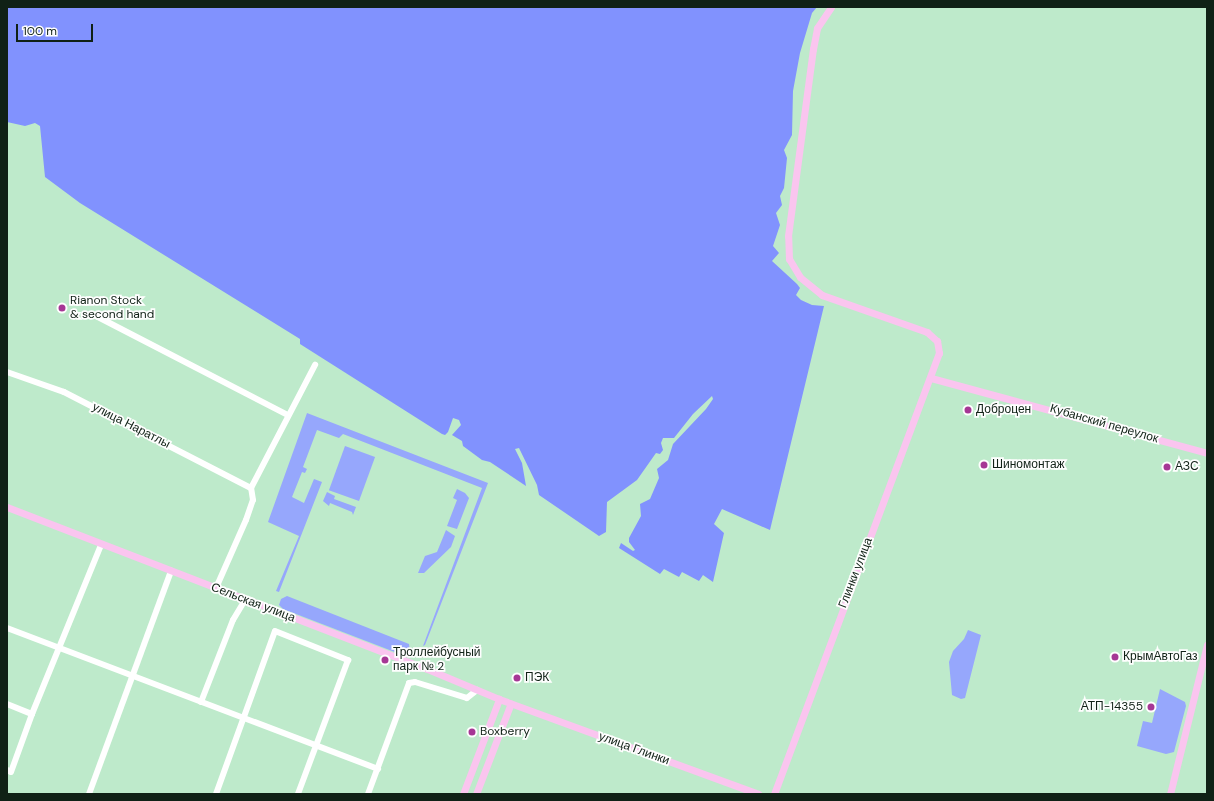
<!DOCTYPE html>
<meta charset="utf-8">
<style>
body{margin:0}
#map{position:relative;width:1214px;height:801px;overflow:hidden;background:#beeacb;font-family:"DM Sans",sans-serif}
div>[style]{position:absolute}
.green>*{inset:0;background:#96a7fc;transform-origin:0 0}
.forest>*{inset:0;background:#8192fe}
.minor>*{height:6px;margin:-3px;padding:0 3px;transform-origin:3px;border-radius:3px;background:#fff}
.major>*{height:7px;margin:-3.5px;padding:0 3.5px;transform-origin:3.5px;border-radius:3.5px;background:#fac5ef}
.dots>*{width:11px;height:11px;translate:-50% -50%;box-sizing:border-box;border:2px solid #fefefe;border-radius:50%}
span{translate:-50% -50%;white-space:nowrap;text-align:center;line-height:1.15;-webkit-text-stroke:3.5px #fefefe;paint-order:stroke}
.poi-label{font-size:12px;color:#102116}
.left{translate:0 -50%;text-align:left}
.right{translate:-100% -50%;text-align:right}
.street-label{font-size:12px;color:#102116}
.frame{position:absolute;inset:0;border:8px solid #102116;pointer-events:none}
.scale{position:absolute;left:16px;top:24px;width:77px;height:18px;box-sizing:border-box;border:2px solid #102116;border-top:0;padding-left:5px;font-size:12px;line-height:14px;white-space:nowrap;color:#102116;-webkit-text-stroke:3px #fefefe;paint-order:stroke}
</style>
<div id="map">
<div class="green">
<i style="clip-path:polygon(307px 413px,488px 483px,425px 645px,423px 646px,482px 488px,343px 434px,339px 438px,317px 430px,303px 467px,307px 469px,305px 473px,302px 472px,292px 497px,304px 503px,314px 479px,322px 482px,279px 592px,276px 591px,299px 536px,268px 522px)"></i>
<i style="left:345px;top:446px;width:32px;height:47px;rotate:20deg"></i>
<i style="clip-path:polygon(457px 489px,465px 493px,469px 498px,457px 529px,447px 526px,457px 500px,453px 498px)"></i>
<i style="clip-path:polygon(327px 492px,335px 496px,334px 499px,356px 507px,353px 515px,352px 512px,330px 503px,329px 506px,323px 501px)"></i>
<i style="clip-path:polygon(446px 530px,455px 536px,451px 547px,424px 573px,418px 573px,425px 556px,437px 552px)"></i>
<i style="clip-path:polygon(287px 596px,409px 644px,410px 652px,405px 656px,283px 609px,279px 605px,281px 599px)"></i>
<i style="clip-path:polygon(968px 630px,981px 635px,965px 698px,961px 699px,952px 695px,949px 662px,953px 651px,964px 639px)"></i>
<i style="clip-path:polygon(1160px 689px,1185px 702px,1186px 706px,1174px 752px,1166px 754px,1137px 746px,1143px 721px,1152px 723px)"></i>
</div>
<div class="forest">
<i style="clip-path:polygon(7px 7px,817px 7px,812px 13px,800px 53px,793px 91px,792px 135px,784px 150px,787px 158px,784px 188px,780px 196px,782px 205px,776px 213px,780px 225px,773px 246px,779px 253px,772px 261px,797px 284px,800px 288px,796px 295px,801px 300px,812px 305px,824px 306px,770px 530px,722px 509px,714px 524px,724px 533px,713px 582px,703px 575px,699px 581px,682px 572px,679px 577px,664px 569px,660px 574px,619px 548px,621px 543px,633px 551px,635px 550px,629px 542px,629px 538px,641px 516px,640px 504px,650px 499px,659px 478px,657px 469px,668px 460px,673px 444px,706px 409px,713px 399px,712px 396px,693px 414px,674px 438px,663px 438px,661px 443px,663px 450px,660px 454px,656px 453px,637px 480px,607px 502px,606px 532px,599px 536px,539px 495px,537px 485px,519px 448px,515px 449px,522px 463px,526px 486px,490px 462px,482px 460px,463px 446px,462px 441px,452px 435px,461px 425px,459px 420px,453px 418px,448px 432px,445px 435px,442px 434px,300px 344px,300px 339px,80px 203px,45px 177px,40px 126px,35px 123px,25px 126px,7px 122px)"></i>
</div>
<div class="minor">
<i style="left:96px;top:316px;width:216px;rotate:27.3deg"></i>
<i style="left:7px;top:372px;width:60px;rotate:19.3deg"></i>
<i style="left:64px;top:392px;width:210px;rotate:27.2deg"></i>
<i style="left:216px;top:588px;width:74px;rotate:-66.2deg"></i>
<i style="left:246px;top:520px;width:21px;rotate:-71deg"></i>
<i style="left:253px;top:500px;width:12px;rotate:-99deg"></i>
<i style="left:251px;top:488px;width:139px;rotate:-62.5deg"></i>
<i style="left:7px;top:628px;width:397px;rotate:20.8deg"></i>
<i style="left:201px;top:702px;width:88px;rotate:-68.7deg"></i>
<i style="left:233px;top:620px;width:23px;rotate:-59deg"></i>
<i style="left:7px;top:704px;width:27px;rotate:22deg"></i>
<i style="left:7px;top:770px;width:4px;rotate:27deg"></i>
<i style="left:11px;top:772px;width:62px;rotate:-70.1deg"></i>
<i style="left:32px;top:714px;width:183px;rotate:-67.8deg"></i>
<i style="left:89px;top:794px;width:238px;rotate:-69.8deg"></i>
<i style="left:216px;top:794px;width:173px;rotate:-70.1deg"></i>
<i style="left:275px;top:631px;width:79px;rotate:21.7deg"></i>
<i style="left:348px;top:660px;width:143px;rotate:110.5deg"></i>
<i style="left:368px;top:794px;width:118px;rotate:-69.7deg"></i>
<i style="left:409px;top:683px;width:6px;rotate:-9deg"></i>
<i style="left:415px;top:682px;width:54px;rotate:17.1deg"></i>
<i style="left:467px;top:698px;width:13px;rotate:-39deg"></i>
</div>
<div class="major">
<i style="left:931px;top:378px;width:286px;rotate:15.2deg"></i>
<i style="left:7px;top:507px;width:448px;rotate:21.1deg"></i>
<i style="left:425px;top:668px;width:80px;rotate:22.7deg"></i>
<i style="left:499px;top:699px;width:276px;rotate:20.1deg"></i>
<i style="left:463px;top:794px;width:102px;rotate:-69.2deg"></i>
<i style="left:476px;top:794px;width:97px;rotate:-69deg"></i>
<i style="left:774px;top:794px;width:471px;rotate:-69.5deg"></i>
<i style="left:939px;top:353px;width:12px;rotate:-99deg"></i>
<i style="left:937px;top:341px;width:13px;rotate:-138deg"></i>
<i style="left:927px;top:332px;width:111px;rotate:-160.6deg"></i>
<i style="left:822px;top:295px;width:28px;rotate:-141deg"></i>
<i style="left:800px;top:277px;width:21px;rotate:-121deg"></i>
<i style="left:789px;top:259px;width:23px;rotate:-92deg"></i>
<i style="left:788px;top:236px;width:189px;rotate:-82.4deg"></i>
<i style="left:813px;top:49px;width:21px;rotate:-79deg"></i>
<i style="left:817px;top:28px;width:25px;rotate:-56deg"></i>
<i style="left:1170px;top:794px;width:154px;rotate:-76.1deg"></i>
</div>
<div class="dots">
<i style="left:62px;top:308px;background:#a63795"></i>
<i style="left:968px;top:410px;background:#a63795"></i>
<i style="left:984px;top:465px;background:#a63795"></i>
<i style="left:1167px;top:467px;background:#a63795"></i>
<i style="left:1115px;top:657px;background:#a63795"></i>
<i style="left:385px;top:660px;background:#a63795"></i>
<i style="left:517px;top:678px;background:#a63795"></i>
<i style="left:1151px;top:707px;background:#a63795"></i>
<i style="left:472px;top:732px;background:#a63795"></i>
</div>
<div class="poi-label">
<span class="left" style="left:70px;top:308px">Rianon Stock<br>&amp; second hand</span>
<span class="left" style="left:976px;top:410px">Доброцен</span>
<span class="left" style="left:992px;top:465px">Шиномонтаж</span>
<span class="left" style="left:1175px;top:467px">АЗС</span>
<span class="left" style="left:393px;top:660px">Троллейбусный<br>парк № 2</span>
<span class="left" style="left:1123px;top:657px">КрымАвтоГаз</span>
<span class="left" style="left:525px;top:678px">ПЭК</span>
<span class="right" style="left:1143px;top:707px">АТП-14355</span>
<span class="left" style="left:480px;top:732px">Boxberry</span>
</div>
<div class="street-label">
<span style="left:1104px;top:424px;rotate:16deg">Кубанский переулок</span>
<span style="left:131px;top:426px;rotate:27deg">улица Наратлы</span>
<span style="left:856px;top:573px;rotate:-69deg">Глинки улица</span>
<span style="left:253px;top:603px;rotate:21deg">Сельская улица</span>
<span style="left:634px;top:749px;rotate:20deg">улица Глинки</span>
</div>
<div class="frame"></div>
<div class="scale">100 m</div>
</div>
